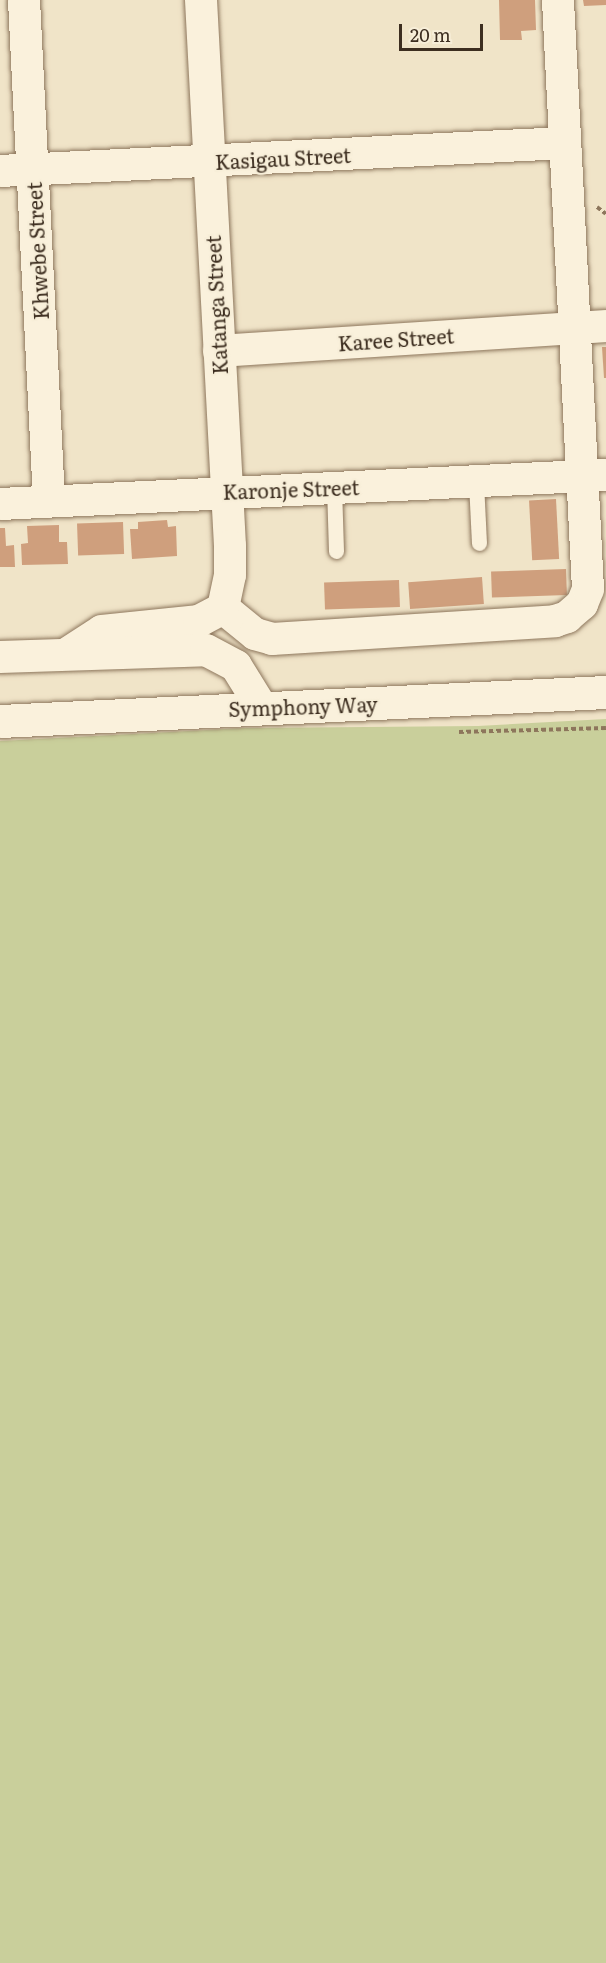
<!DOCTYPE html>
<style>
body{margin:0}
#map{position:relative;width:606px;height:1963px;overflow:hidden;background:#f0e4c8;font-family:Literata,serif}
div>[style]{position:absolute}
.green>*{inset:0;background:#c9cf9b}
.building>*{inset:0;background:#cf9f7d;transform-origin:0 0}
.path>*{height:4px;margin-top:-2px;transform-origin:0;background:repeating-linear-gradient(90deg,#8d765c 0 4.5px,transparent 0 7.5px)}
.roads{filter:drop-shadow(0 0 2px #8d765c) drop-shadow(0 0 2px #8d765c)}
.lane>*{height:15px;margin:-7.5px;padding:0 7.5px;transform-origin:7.5px;border-radius:7.5px;background:#faf1dc}
.street>*{height:32px;margin:-16px;padding:0 16px;transform-origin:16px;border-radius:16px;background:#faf1dc}
.secondary>*{height:33px;margin:-16.5px;padding:0 16.5px;transform-origin:16.5px;border-radius:16.5px;background:#faf1dc}
span{translate:-50% -50%;white-space:nowrap;text-align:center;line-height:1.15;-webkit-text-stroke:4.5px #f7eed8;paint-order:stroke}
.street-label{font-size:20px;color:#3d2e20}
.scale{position:absolute;left:399px;top:24px;width:84px;height:27px;box-sizing:border-box;border:3px solid #3d2e20;border-top:0;padding-left:8px;font-size:18px;line-height:21px;white-space:nowrap;color:#3d2e20;-webkit-text-stroke:4px #f7eed8;paint-order:stroke}
</style>
<div id="map">
<div class="green">
<i style="clip-path:polygon(606px 719px,606px 1963px,0 1963px,0 741px,244px 728px,478px 726px)"></i>
</div>
<div class="building">
<i style="clip-path:polygon(499px 0,535px 0,536px 30px,521px 31px,522px 40px,500px 40px)"></i>
<i style="clip-path:polygon(583px 0,606px 0,606px 5px,584px 6px)"></i>
<i style="clip-path:polygon(602px 347px,606px 347px,606px 378px,604px 378px)"></i>
<i style="left:556px;top:499px;width:60px;height:27px;rotate:87deg"></i>
<i style="clip-path:polygon(167px 520px,168px 527px,176px 526px,177px 556px,132px 559px,130px 529px,138px 529px,138px 522px)"></i>
<i style="left:123px;top:522px;width:32px;height:46px;rotate:88deg"></i>
<i style="clip-path:polygon(59px 525px,59px 542px,67px 542px,68px 564px,22px 565px,21px 544px,28px 543px,27px 526px)"></i>
<i style="clip-path:polygon(0 528px,5px 528px,6px 546px,14px 545px,15px 567px,0 567px)"></i>
<i style="left:566px;top:569px;width:26px;height:75px;rotate:88deg"></i>
<i style="left:482px;top:577px;width:27px;height:74px;rotate:86deg"></i>
<i style="left:399px;top:580px;width:27px;height:75px;rotate:88deg"></i>
</div>
<div class="path">
<i style="left:597px;top:207px;width:11px;rotate:38deg"></i>
<i style="left:459px;top:732px;width:147px;rotate:-1.6deg"></i>
</div>
<div class="roads">
<div class="lane">
<i style="left:476px;top:482px;width:61px;rotate:87.2deg"></i>
<i style="left:334px;top:487px;width:64px;rotate:88.2deg"></i>
</div>
<div class="street">
<i style="left:24px;top:0;width:502px;rotate:87.14deg"></i>
<i style="left:201px;top:0;width:547px;rotate:86.96deg"></i>
<i style="left:230px;top:546px;width:29px;rotate:90deg"></i>
<i style="left:230px;top:575px;width:34px;rotate:102deg"></i>
<i style="left:0;top:171px;width:566px;rotate:-2.84deg"></i>
<i style="left:219px;top:351px;width:388px;rotate:-3.7deg"></i>
<i style="left:0;top:504px;width:607px;rotate:-2.74deg"></i>
<i style="left:223px;top:608px;width:41px;rotate:39.1deg"></i>
<i style="left:255px;top:634px;width:18px;rotate:16deg"></i>
<i style="left:272px;top:639px;width:284px;rotate:-3.6deg"></i>
<i style="left:555px;top:621px;width:13px;rotate:-18deg"></i>
<i style="left:567px;top:617px;width:20px;rotate:-41deg"></i>
<i style="left:582px;top:604px;width:16px;rotate:-68deg"></i>
<i style="left:588px;top:589px;width:590px;rotate:-92.92deg"></i>
<i style="left:68px;top:653px;width:40px;rotate:-32.9deg"></i>
<i style="left:102px;top:631px;width:98px;rotate:-5.9deg"></i>
<i style="left:199px;top:621px;width:27px;rotate:-28deg"></i>
<i style="left:0;top:657px;width:206px;rotate:-1.9deg"></i>
<i style="left:206px;top:650px;width:34px;rotate:28deg"></i>
<i style="left:236px;top:666px;width:49px;rotate:58.2deg"></i>
</div>
<div class="secondary">
<i style="left:0;top:721px;width:607px;rotate:-2.74deg"></i>
</div>
</div>
<div class="street-label">
<span style="left:283px;top:158px;rotate:-3deg">Kasigau Street</span>
<span style="left:37px;top:251px;rotate:-93deg">Khwebe Street</span>
<span style="left:216px;top:305px;rotate:-93deg">Katanga Street</span>
<span style="left:396px;top:339px;rotate:-4deg">Karee Street</span>
<span style="left:291px;top:489px;rotate:-2deg">Karonje Street</span>
<span style="left:303px;top:706px;rotate:-2deg">Symphony Way</span>
</div>
<div class="scale">20 m</div>
</div>
